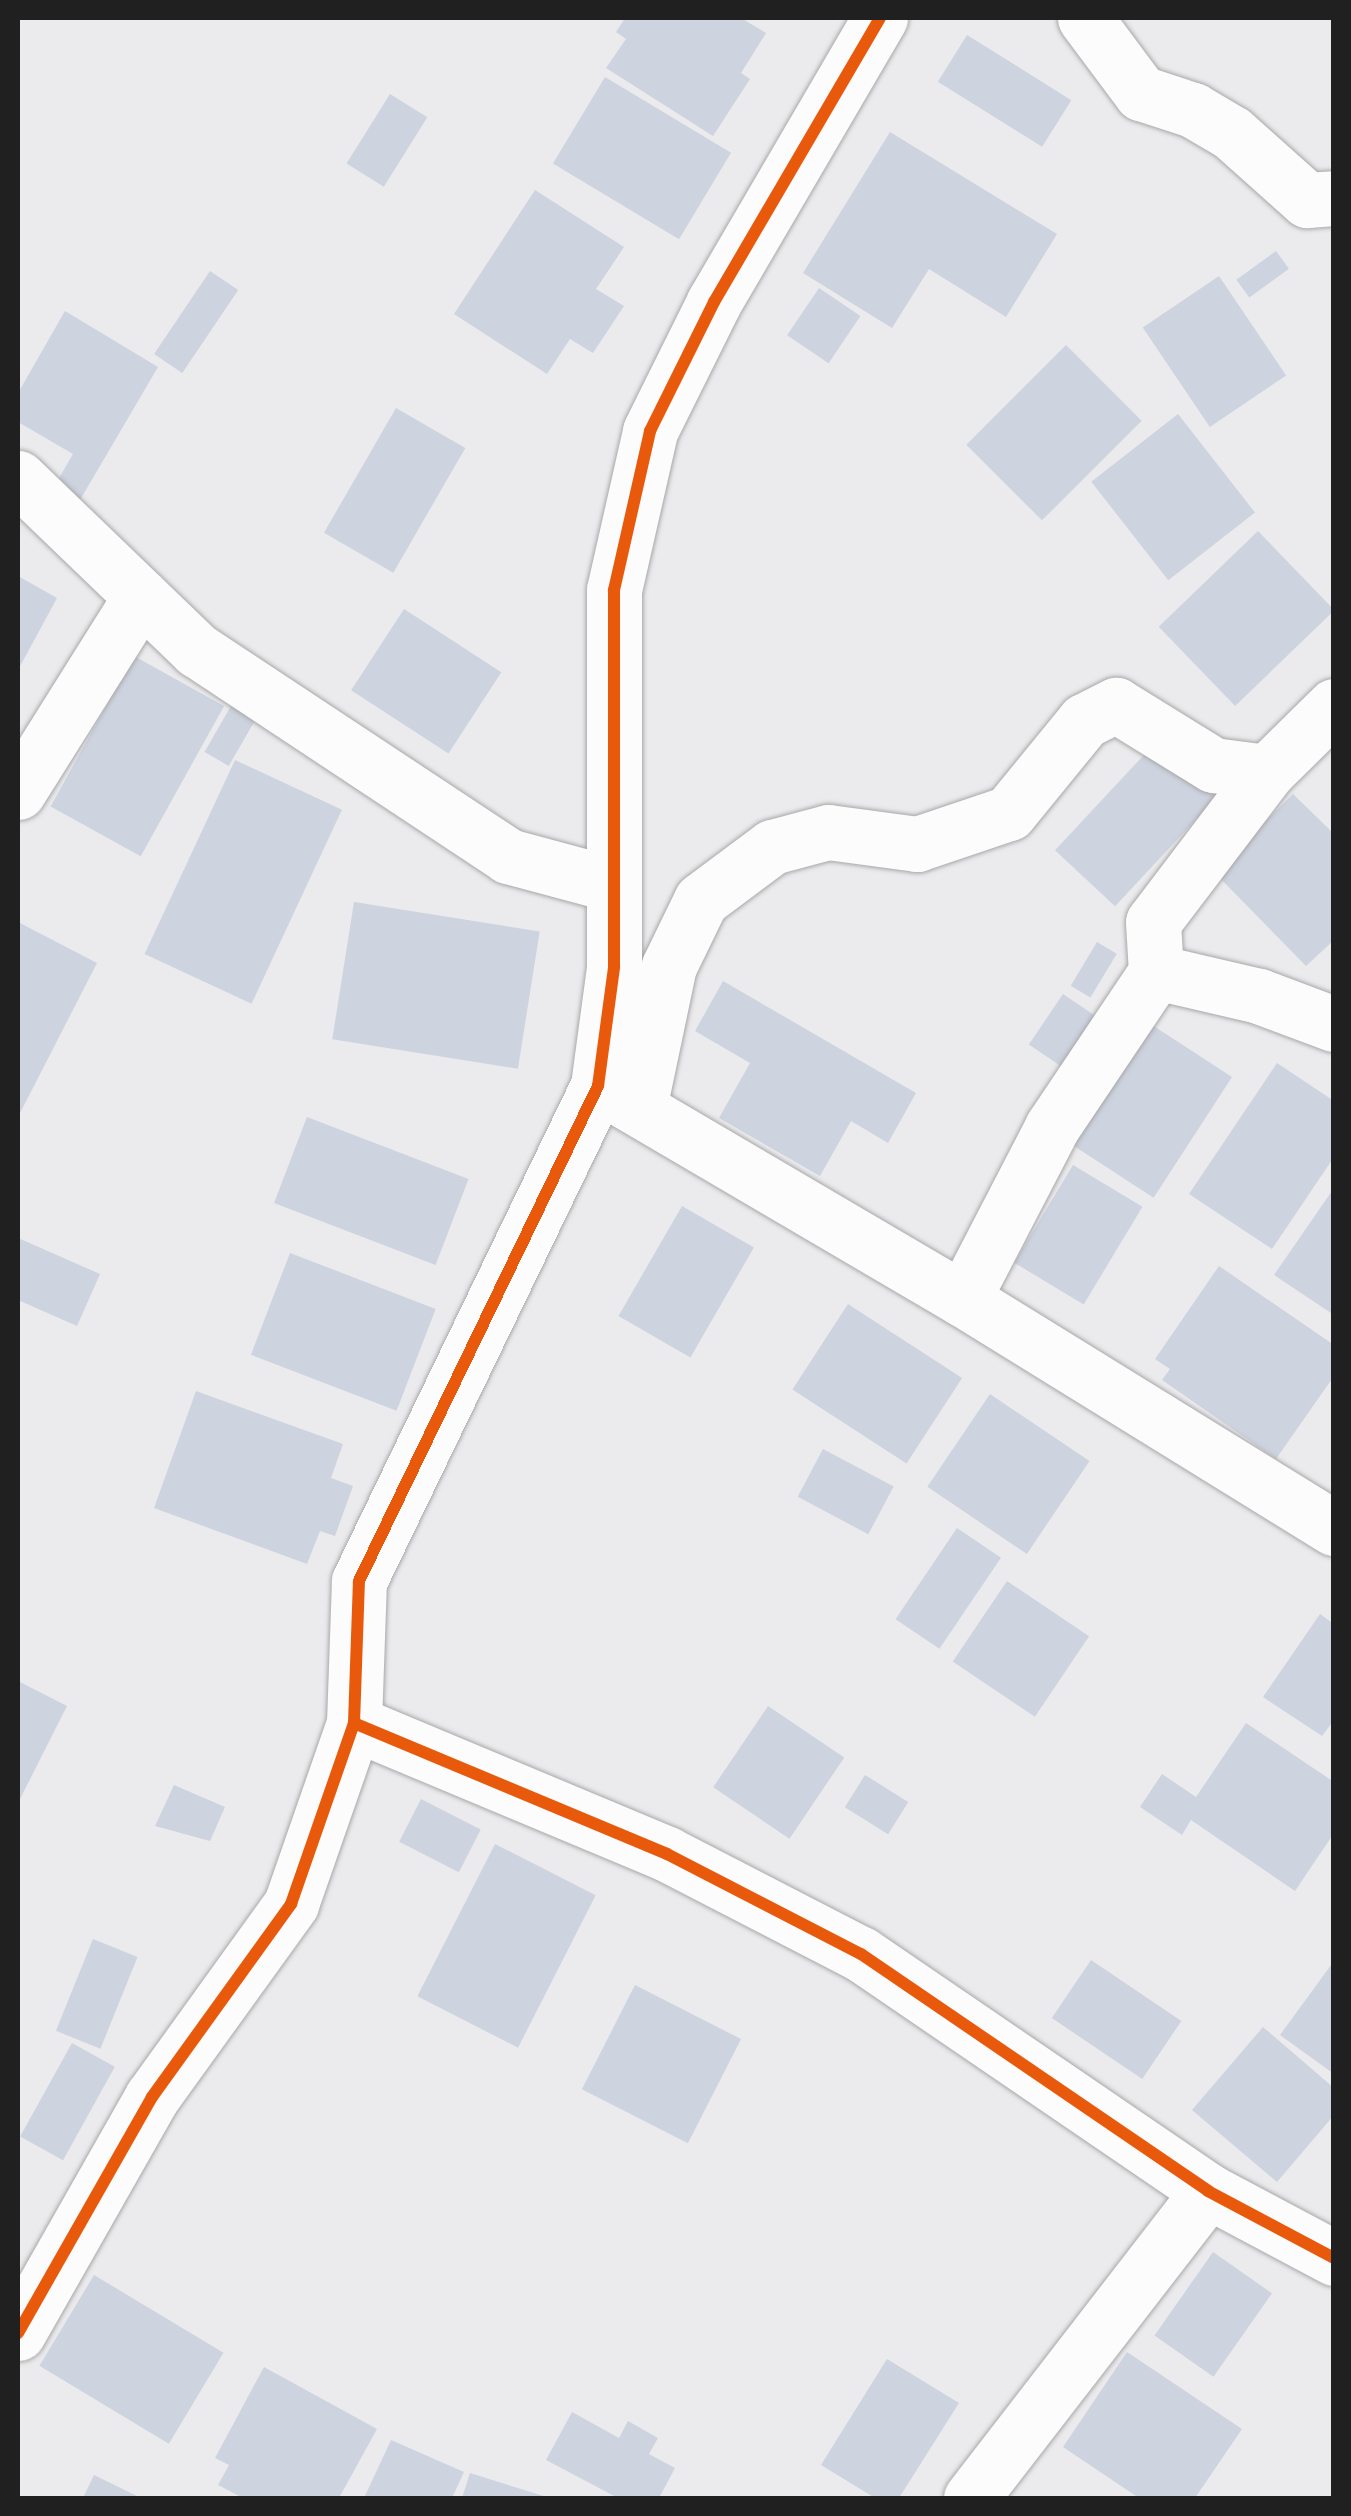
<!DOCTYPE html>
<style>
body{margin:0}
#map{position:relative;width:1351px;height:2516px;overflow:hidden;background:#ebebed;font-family:Quicksand,sans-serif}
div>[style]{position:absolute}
.building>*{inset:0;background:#cdd3df;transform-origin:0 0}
.roads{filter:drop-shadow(0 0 2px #a8a7a9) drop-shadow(0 0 2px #a8a7a9)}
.minor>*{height:55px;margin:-27.5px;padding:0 27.5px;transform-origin:27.5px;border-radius:27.5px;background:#fcfcfc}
.cycleway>*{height:12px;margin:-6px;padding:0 6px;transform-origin:6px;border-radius:6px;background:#e8590c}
span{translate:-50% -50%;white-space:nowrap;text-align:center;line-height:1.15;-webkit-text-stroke:10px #eaeaee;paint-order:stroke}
.frame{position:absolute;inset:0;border:20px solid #202021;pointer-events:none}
</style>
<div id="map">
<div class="building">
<i style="clip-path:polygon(625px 18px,741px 18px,766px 33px,741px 73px,750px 79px,713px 136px,606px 68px,626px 39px,616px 32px)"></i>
<i style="left:967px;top:35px;width:123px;height:55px;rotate:32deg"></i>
<i style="left:605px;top:77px;width:147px;height:101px;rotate:31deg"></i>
<i style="left:390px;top:94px;width:44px;height:82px;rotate:32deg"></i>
<i style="clip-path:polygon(890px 132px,1057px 234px,1006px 317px,929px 269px,892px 328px,803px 273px)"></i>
<i style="clip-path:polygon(535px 190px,624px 247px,596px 289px,624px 306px,593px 353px,570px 339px,547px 374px,454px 314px)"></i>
<i style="left:1276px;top:251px;width:22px;height:49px;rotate:54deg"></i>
<i style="left:210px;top:271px;width:34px;height:100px;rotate:34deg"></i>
<i style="left:1219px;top:276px;width:120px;height:92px;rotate:56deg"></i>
<i style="left:819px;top:288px;width:50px;height:57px;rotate:34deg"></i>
<i style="clip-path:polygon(65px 311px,158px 367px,80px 500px,55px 485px,73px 454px,18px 422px,18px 393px)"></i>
<i style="left:1066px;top:345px;width:107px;height:141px;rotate:45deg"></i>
<i style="left:396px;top:408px;width:80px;height:144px;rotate:30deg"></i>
<i style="left:1178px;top:414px;width:125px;height:110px;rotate:52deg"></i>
<i style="left:1258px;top:531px;width:110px;height:138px;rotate:46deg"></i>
<i style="clip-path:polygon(18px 576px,57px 598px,18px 670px)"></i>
<i style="left:404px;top:609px;width:116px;height:97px;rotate:33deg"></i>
<i style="left:134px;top:656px;width:103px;height:172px;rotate:29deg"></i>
<i style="left:231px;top:706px;width:28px;height:53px;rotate:30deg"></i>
<i style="left:1156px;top:742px;width:82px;height:148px;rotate:43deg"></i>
<i style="left:235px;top:760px;width:118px;height:214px;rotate:25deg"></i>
<i style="clip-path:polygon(1293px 794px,1334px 834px,1334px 940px,1306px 966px,1214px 872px)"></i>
<i style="left:354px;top:902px;width:188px;height:139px;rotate:9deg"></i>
<i style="clip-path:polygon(18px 922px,97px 963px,18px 1117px)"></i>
<i style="left:1097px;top:942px;width:23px;height:51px;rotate:31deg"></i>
<i style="clip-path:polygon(723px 981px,916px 1093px,888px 1143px,851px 1121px,820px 1176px,719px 1118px,750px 1063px,695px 1031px)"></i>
<i style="left:1063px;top:994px;width:41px;height:61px;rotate:34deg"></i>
<i style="left:1149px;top:1023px;width:99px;height:144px;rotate:33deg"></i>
<i style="clip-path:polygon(1277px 1063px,1334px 1101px,1334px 1157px,1272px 1249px,1189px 1194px)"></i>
<i style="left:307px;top:1117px;width:173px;height:92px;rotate:21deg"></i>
<i style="left:1073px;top:1165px;width:81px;height:114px;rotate:31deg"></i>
<i style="clip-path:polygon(1334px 1188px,1334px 1315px,1274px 1275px)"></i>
<i style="left:682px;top:1206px;width:83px;height:127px;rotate:30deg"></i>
<i style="clip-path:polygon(18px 1238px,100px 1274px,77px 1326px,18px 1300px)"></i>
<i style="left:290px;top:1253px;width:156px;height:109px;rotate:21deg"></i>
<i style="clip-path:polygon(1219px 1266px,1334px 1345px,1334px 1376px,1276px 1459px,1162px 1380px,1170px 1369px,1155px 1359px)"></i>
<i style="left:848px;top:1304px;width:136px;height:102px;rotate:33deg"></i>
<i style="clip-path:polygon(196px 1391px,343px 1444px,331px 1478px,353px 1486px,335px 1536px,320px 1531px,307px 1564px,154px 1508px)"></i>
<i style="left:990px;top:1394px;width:120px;height:112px;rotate:34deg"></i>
<i style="left:823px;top:1449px;width:80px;height:54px;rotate:28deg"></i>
<i style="left:957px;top:1528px;width:53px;height:110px;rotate:34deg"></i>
<i style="left:1007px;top:1581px;width:99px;height:97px;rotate:34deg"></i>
<i style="clip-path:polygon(1320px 1614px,1334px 1624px,1334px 1720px,1322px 1736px,1263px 1697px)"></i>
<i style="clip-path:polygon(18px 1681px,67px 1706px,18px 1803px)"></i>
<i style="left:768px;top:1706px;width:92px;height:98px;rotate:34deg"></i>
<i style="clip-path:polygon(1246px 1723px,1334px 1782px,1334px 1833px,1295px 1891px,1191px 1820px,1182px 1835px,1140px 1807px,1162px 1774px,1196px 1797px)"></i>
<i style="left:865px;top:1775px;width:51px;height:38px;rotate:32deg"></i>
<i style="clip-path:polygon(174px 1785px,225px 1807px,210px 1841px,155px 1826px)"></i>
<i style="left:421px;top:1799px;width:67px;height:48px;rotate:27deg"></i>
<i style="left:495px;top:1844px;width:113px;height:171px;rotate:27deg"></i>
<i style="left:93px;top:1939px;width:48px;height:99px;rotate:22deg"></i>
<i style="left:1091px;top:1960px;width:109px;height:70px;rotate:34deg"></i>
<i style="clip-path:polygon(1334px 1961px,1334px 2074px,1280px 2035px)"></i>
<i style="left:635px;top:1985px;width:119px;height:117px;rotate:27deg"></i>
<i style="clip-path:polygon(1263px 2027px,1334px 2088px,1334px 2115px,1277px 2182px,1192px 2110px)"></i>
<i style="left:72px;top:2043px;width:49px;height:107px;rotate:29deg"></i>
<i style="left:1213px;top:2252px;width:72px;height:102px;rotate:35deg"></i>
<i style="left:94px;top:2275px;width:151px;height:106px;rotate:31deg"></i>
<i style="clip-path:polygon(1127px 2352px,1242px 2429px,1195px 2498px,1139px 2498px,1063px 2447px)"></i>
<i style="clip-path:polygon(887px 2359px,959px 2403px,899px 2498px,875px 2498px,821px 2465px)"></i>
<i style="clip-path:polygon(264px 2367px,377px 2429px,339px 2498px,243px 2498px,218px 2485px,229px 2465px,215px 2458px)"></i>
<i style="clip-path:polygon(572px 2412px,619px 2438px,628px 2421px,658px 2438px,649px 2454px,675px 2468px,659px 2498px,618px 2498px,546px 2460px)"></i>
<i style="clip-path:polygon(391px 2440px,464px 2472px,452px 2498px,364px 2498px)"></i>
<i style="clip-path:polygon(470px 2473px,550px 2498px,462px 2498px)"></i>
<i style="clip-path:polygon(94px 2475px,141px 2498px,83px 2498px)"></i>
</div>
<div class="roads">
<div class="minor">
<i style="left:1085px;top:18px;width:94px;rotate:53.3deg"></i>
<i style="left:1141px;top:93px;width:55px;rotate:18.1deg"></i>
<i style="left:1193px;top:110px;width:45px;rotate:30.5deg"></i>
<i style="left:1232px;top:133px;width:101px;rotate:41.8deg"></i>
<i style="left:1307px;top:200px;width:27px;rotate:-4deg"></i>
<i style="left:18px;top:478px;width:248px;rotate:43.9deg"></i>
<i style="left:197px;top:650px;width:373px;rotate:33.5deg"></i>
<i style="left:508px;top:856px;width:108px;rotate:15.1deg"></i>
<i style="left:1267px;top:772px;width:188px;rotate:127.2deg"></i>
<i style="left:1153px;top:922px;width:50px;rotate:86.6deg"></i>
<i style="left:1156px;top:972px;width:106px;rotate:13.1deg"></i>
<i style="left:1259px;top:996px;width:80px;rotate:20.5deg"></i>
<i style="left:18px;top:792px;width:231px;rotate:-57.9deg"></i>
<i style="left:608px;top:1091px;width:411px;rotate:30.4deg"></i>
<i style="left:963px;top:1299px;width:436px;rotate:31.7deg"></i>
<i style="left:639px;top:1108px;width:145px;rotate:-78.1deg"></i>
<i style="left:669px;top:966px;width:73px;rotate:-64.1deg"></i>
<i style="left:701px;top:900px;width:89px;rotate:-36.7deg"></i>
<i style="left:772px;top:847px;width:58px;rotate:-15deg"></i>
<i style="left:828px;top:832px;width:90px;rotate:7.7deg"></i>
<i style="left:917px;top:844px;width:97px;rotate:-18.6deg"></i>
<i style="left:1009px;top:813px;width:119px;rotate:-50.8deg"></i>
<i style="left:1084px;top:721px;width:36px;rotate:-27deg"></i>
<i style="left:1116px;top:705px;width:114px;rotate:31.7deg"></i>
<i style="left:1213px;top:765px;width:54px;rotate:7.4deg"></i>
<i style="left:1267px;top:772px;width:94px;rotate:-44.6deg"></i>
<i style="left:963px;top:1299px;width:194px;rotate:-62.6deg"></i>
<i style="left:1052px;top:1127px;width:187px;rotate:-56.1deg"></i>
<i style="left:354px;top:1723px;width:339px;rotate:22.7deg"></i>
<i style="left:667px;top:1854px;width:218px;rotate:27.3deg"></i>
<i style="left:861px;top:1954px;width:420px;rotate:34.3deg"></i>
<i style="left:1208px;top:2191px;width:143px;rotate:28deg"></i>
<i style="left:18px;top:2333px;width:271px;rotate:-60.4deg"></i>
<i style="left:152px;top:2097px;width:238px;rotate:-54.2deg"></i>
<i style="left:291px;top:1904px;width:192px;rotate:-70.8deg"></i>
<i style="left:354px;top:1723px;width:142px;rotate:-88deg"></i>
<i style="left:359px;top:1581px;width:550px;rotate:-64.23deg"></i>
<i style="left:598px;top:1086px;width:120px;rotate:-82.3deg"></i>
<i style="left:614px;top:967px;width:377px;rotate:-90deg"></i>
<i style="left:614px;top:590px;width:163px;rotate:-77.2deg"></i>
<i style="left:650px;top:431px;width:144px;rotate:-63.6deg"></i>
<i style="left:714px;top:302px;width:329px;rotate:-59.7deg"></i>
<i style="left:971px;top:2498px;width:388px;rotate:-52.3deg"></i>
</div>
</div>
<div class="cycleway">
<i style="left:354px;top:1723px;width:339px;rotate:22.7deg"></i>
<i style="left:667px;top:1854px;width:218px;rotate:27.3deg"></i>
<i style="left:861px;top:1954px;width:420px;rotate:34.3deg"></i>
<i style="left:1208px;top:2191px;width:143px;rotate:28deg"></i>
<i style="left:18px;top:2333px;width:271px;rotate:-60.4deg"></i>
<i style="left:152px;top:2097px;width:238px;rotate:-54.2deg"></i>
<i style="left:291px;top:1904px;width:192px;rotate:-70.8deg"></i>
<i style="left:354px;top:1723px;width:142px;rotate:-88deg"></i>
<i style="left:359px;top:1581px;width:550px;rotate:-64.23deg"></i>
<i style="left:598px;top:1086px;width:120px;rotate:-82.3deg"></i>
<i style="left:614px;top:967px;width:377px;rotate:-90deg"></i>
<i style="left:614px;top:590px;width:163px;rotate:-77.2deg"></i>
<i style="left:650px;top:431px;width:144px;rotate:-63.6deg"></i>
<i style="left:714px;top:302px;width:329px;rotate:-59.7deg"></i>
</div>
<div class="frame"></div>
</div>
